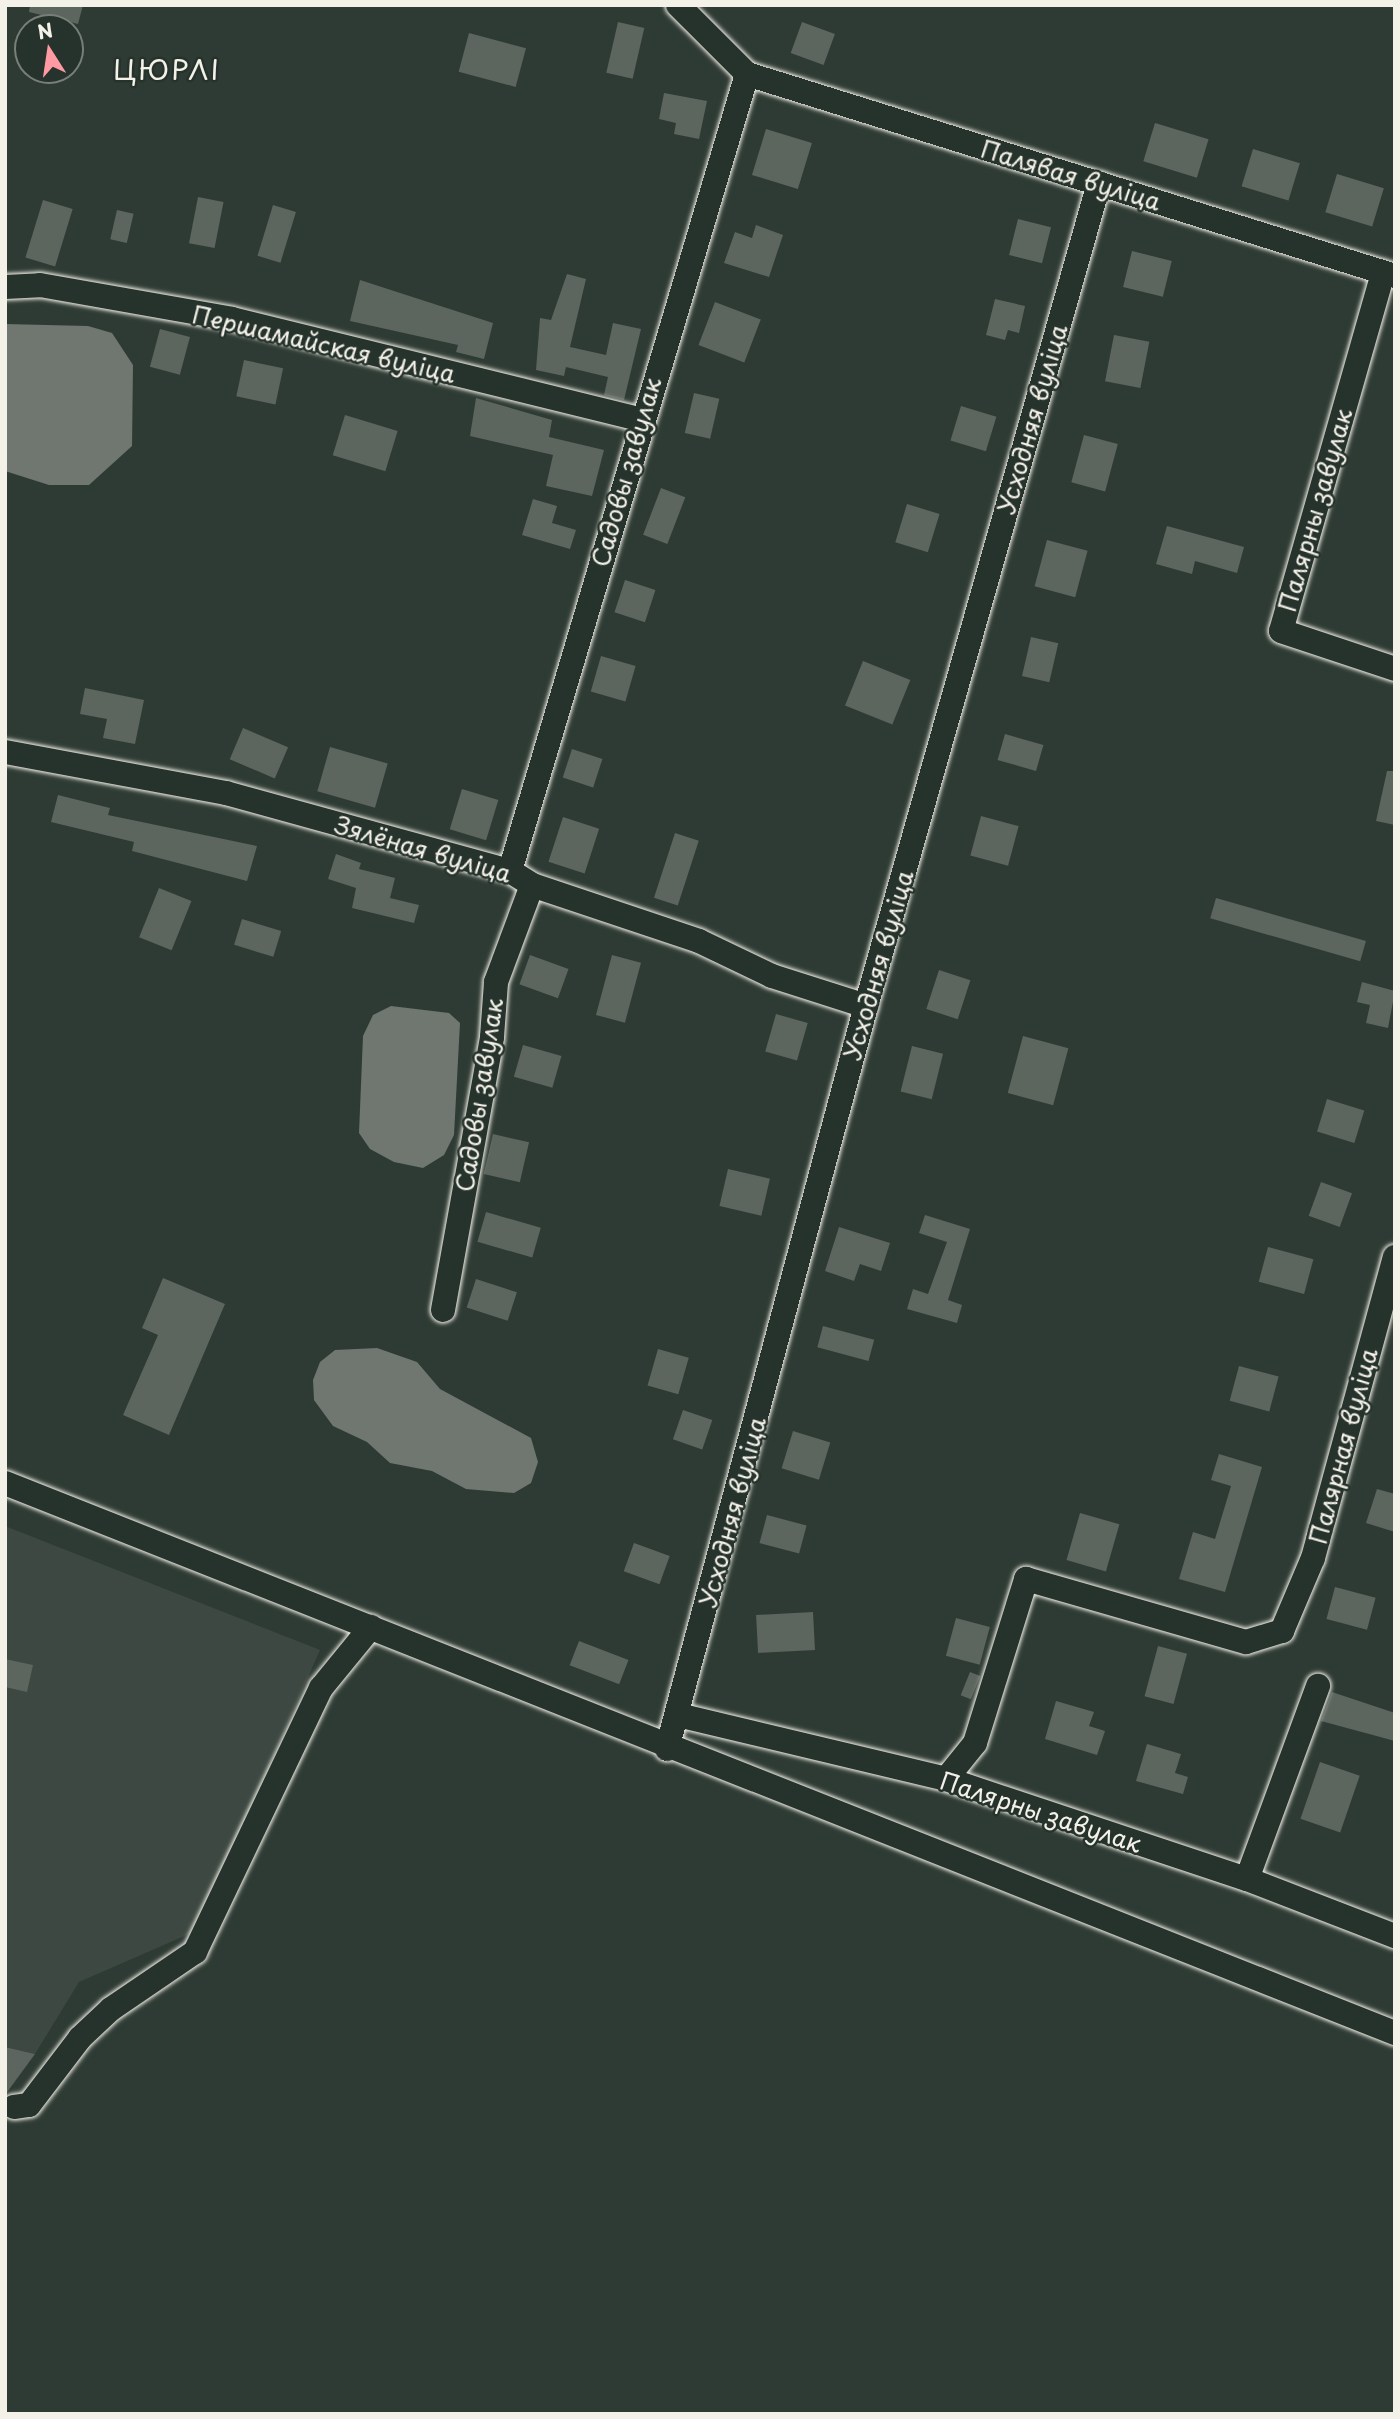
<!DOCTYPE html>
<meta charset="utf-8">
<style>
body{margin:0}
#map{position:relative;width:1400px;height:2419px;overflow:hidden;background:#2e3b34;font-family:"Playpen Sans",sans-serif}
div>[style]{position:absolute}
.built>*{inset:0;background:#3c4841}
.water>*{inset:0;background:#6f7770}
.building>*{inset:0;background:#5c655e;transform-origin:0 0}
.roads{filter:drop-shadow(0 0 2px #f4f1e8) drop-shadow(0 0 2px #f4f1e8)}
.minor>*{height:24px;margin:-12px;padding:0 12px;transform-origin:12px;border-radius:12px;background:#26332d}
span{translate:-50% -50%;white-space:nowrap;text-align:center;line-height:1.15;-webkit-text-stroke:5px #26332d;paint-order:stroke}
.street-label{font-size:24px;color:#f4f1e8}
.quarter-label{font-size:28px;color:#f4f1e8;letter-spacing:2px}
.frame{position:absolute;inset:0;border:7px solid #f4f1e8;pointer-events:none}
.north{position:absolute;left:14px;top:14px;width:70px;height:70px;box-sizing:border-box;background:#26332d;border:2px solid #787f78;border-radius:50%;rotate:348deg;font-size:19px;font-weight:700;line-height:28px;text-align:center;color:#f4f1e8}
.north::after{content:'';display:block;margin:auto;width:24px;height:32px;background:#ff9aa2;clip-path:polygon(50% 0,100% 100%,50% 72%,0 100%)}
</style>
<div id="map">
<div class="built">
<i style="clip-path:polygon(5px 1526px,320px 1650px,196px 1931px,79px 1982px,35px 2054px,5px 2047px)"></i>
</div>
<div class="water">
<i style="clip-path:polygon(5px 324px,88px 326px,112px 333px,133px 365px,132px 446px,89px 485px,49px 485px,5px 471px)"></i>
<i style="clip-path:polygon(391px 1006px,449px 1013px,460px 1023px,454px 1135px,444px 1155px,423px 1168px,394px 1162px,370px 1149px,359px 1133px,363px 1036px,373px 1015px)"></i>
<i style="clip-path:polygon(377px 1348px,417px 1362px,440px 1389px,531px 1438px,538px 1462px,531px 1483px,514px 1493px,466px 1489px,432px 1471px,390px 1463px,367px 1442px,333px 1426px,314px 1400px,313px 1380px,320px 1362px,335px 1350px)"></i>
</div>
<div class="building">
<i style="clip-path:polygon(30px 5px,83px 5px,78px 24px,29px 12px)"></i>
<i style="left:618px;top:22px;width:27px;height:52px;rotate:13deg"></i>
<i style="left:802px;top:22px;width:35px;height:33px;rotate:20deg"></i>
<i style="left:469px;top:33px;width:59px;height:40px;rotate:15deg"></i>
<i style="clip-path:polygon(664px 93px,707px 101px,699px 139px,674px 134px,676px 123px,659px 119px)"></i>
<i style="left:1155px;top:123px;width:56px;height:40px;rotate:17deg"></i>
<i style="left:766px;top:129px;width:48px;height:48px;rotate:17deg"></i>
<i style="left:1253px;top:149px;width:49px;height:39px;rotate:17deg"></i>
<i style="left:1337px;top:174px;width:49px;height:40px;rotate:17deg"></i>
<i style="left:198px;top:197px;width:26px;height:47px;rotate:11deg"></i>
<i style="left:43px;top:200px;width:31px;height:60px;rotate:17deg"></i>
<i style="left:273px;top:205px;width:24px;height:53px;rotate:17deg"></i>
<i style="left:117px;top:210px;width:17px;height:30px;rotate:13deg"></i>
<i style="left:1018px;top:219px;width:34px;height:37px;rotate:14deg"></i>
<i style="clip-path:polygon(756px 225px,783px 235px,769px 277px,724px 263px,735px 232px,752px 238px)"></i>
<i style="left:1132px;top:251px;width:41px;height:37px;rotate:14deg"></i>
<i style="clip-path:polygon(567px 274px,586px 279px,570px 347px,606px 355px,613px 323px,641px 329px,624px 400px,604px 395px,608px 377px,566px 367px,564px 376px,536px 370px,540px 318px,551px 320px)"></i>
<i style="clip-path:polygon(360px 280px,493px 323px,484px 359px,456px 352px,458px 345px,350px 321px)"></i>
<i style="clip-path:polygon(995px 299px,1025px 306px,1019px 333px,1008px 330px,1005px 340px,986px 335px)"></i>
<i style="left:715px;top:302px;width:49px;height:46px;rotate:21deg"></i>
<i style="left:160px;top:329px;width:31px;height:39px;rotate:15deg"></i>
<i style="left:1114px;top:335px;width:36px;height:47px;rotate:11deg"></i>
<i style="left:244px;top:360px;width:40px;height:37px;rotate:12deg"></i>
<i style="left:694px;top:393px;width:26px;height:41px;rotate:13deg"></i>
<i style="clip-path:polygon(476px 398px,552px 420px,549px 437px,604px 450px,592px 496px,546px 486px,553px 455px,470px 436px)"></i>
<i style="left:961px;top:406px;width:37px;height:36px;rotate:17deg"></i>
<i style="left:345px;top:415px;width:55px;height:42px;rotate:17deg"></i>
<i style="left:1084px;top:435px;width:35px;height:49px;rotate:15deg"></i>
<i style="left:661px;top:488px;width:26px;height:50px;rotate:21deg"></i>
<i style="clip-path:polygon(533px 499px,557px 506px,552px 523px,576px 530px,570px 549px,522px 535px)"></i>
<i style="left:907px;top:504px;width:34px;height:40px;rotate:17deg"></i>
<i style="clip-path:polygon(1167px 526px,1244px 547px,1237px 573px,1195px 561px,1192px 574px,1156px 564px)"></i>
<i style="left:1047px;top:540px;width:42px;height:48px;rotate:15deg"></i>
<i style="left:625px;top:580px;width:32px;height:34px;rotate:18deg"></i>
<i style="left:1031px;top:637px;width:28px;height:40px;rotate:13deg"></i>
<i style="left:601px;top:656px;width:36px;height:37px;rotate:16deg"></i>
<i style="left:863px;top:661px;width:51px;height:48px;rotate:22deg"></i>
<i style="clip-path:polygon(85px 688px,144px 700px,135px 744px,103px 738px,107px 719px,80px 714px)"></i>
<i style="left:243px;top:728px;width:49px;height:34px;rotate:23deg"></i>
<i style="left:1005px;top:734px;width:40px;height:27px;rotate:16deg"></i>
<i style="left:330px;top:747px;width:60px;height:46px;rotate:16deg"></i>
<i style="left:572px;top:749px;width:32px;height:30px;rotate:18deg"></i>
<i style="clip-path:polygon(1387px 771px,1395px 771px,1395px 825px,1376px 821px)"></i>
<i style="left:462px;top:789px;width:38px;height:42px;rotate:17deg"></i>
<i style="clip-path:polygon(58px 795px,110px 808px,108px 815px,257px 846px,247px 881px,132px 851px,134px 842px,51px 822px)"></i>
<i style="left:981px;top:816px;width:39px;height:41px;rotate:15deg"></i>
<i style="left:563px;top:817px;width:38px;height:47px;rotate:18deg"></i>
<i style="left:675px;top:833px;width:25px;height:68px;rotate:18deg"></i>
<i style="clip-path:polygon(336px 854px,361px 863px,359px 869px,395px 878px,390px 898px,419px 905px,414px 923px,352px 908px,356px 888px,328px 879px)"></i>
<i style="left:159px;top:888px;width:35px;height:53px;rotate:22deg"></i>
<i style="left:1216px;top:898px;width:156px;height:21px;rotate:16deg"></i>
<i style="left:242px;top:919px;width:41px;height:27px;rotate:17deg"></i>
<i style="left:530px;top:955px;width:41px;height:31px;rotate:20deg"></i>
<i style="left:612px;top:955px;width:30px;height:62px;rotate:15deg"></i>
<i style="left:939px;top:970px;width:33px;height:41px;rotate:18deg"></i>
<i style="clip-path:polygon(1362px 982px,1395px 991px,1388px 1028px,1366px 1023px,1370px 1005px,1357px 1002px)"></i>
<i style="left:776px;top:1014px;width:33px;height:39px;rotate:16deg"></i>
<i style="left:1023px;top:1036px;width:47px;height:59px;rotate:15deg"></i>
<i style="left:523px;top:1045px;width:40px;height:33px;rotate:16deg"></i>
<i style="left:912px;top:1046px;width:32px;height:47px;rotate:14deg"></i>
<i style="left:1327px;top:1099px;width:39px;height:34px;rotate:17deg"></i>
<i style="left:493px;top:1134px;width:37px;height:41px;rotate:13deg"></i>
<i style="left:728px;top:1169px;width:43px;height:38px;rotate:13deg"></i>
<i style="left:1321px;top:1182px;width:33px;height:36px;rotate:20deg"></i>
<i style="left:486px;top:1212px;width:57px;height:31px;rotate:16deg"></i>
<i style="clip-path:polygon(925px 1215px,970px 1229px,948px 1300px,962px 1305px,957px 1323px,907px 1309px,913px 1289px,928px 1294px,947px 1242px,919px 1233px)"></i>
<i style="clip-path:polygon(839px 1227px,890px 1243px,881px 1271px,860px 1264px,854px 1281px,825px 1271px)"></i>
<i style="left:1268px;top:1247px;width:47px;height:36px;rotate:15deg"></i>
<i style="clip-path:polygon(163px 1278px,225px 1304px,169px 1435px,123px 1415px,158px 1335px,142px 1328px)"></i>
<i style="left:476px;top:1279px;width:43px;height:30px;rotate:18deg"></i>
<i style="left:823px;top:1326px;width:53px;height:22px;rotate:15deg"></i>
<i style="left:658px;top:1349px;width:32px;height:38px;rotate:16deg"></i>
<i style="left:1239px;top:1366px;width:41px;height:36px;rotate:15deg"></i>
<i style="left:683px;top:1410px;width:31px;height:31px;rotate:19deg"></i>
<i style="left:793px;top:1431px;width:39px;height:39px;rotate:17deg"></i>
<i style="clip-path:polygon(1219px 1454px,1262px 1467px,1225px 1592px,1179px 1579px,1193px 1532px,1215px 1539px,1231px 1486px,1211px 1480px)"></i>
<i style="clip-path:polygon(1377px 1489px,1395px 1494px,1395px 1532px,1366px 1523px)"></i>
<i style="left:1080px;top:1513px;width:41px;height:49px;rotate:16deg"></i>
<i style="left:767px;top:1515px;width:41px;height:29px;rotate:15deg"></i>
<i style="left:634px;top:1543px;width:38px;height:30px;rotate:20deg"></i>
<i style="left:1335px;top:1587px;width:42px;height:33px;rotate:15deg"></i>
<i style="left:813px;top:1612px;width:38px;height:57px;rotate:87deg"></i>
<i style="left:956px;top:1618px;width:35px;height:39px;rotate:15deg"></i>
<i style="left:579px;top:1641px;width:53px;height:26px;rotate:21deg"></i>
<i style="left:1158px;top:1646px;width:30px;height:52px;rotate:15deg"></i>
<i style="clip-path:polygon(5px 1659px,33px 1665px,27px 1692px,5px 1687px)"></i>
<i style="left:970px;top:1672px;width:11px;height:25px;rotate:22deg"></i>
<i style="clip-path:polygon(1332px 1692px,1395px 1713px,1395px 1741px,1321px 1721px)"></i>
<i style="clip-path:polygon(1056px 1701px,1094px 1712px,1089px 1726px,1105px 1731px,1097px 1755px,1045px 1739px)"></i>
<i style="clip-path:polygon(1147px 1744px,1181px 1754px,1175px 1773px,1188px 1777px,1183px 1794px,1136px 1781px)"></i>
<i style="left:1320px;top:1762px;width:42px;height:60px;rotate:19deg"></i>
<i style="clip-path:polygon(5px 2047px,35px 2054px,5px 2095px)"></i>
</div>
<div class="roads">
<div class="minor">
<i style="left:678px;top:5px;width:98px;rotate:45deg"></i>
<i style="left:747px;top:74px;width:679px;rotate:17.31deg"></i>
<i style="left:1383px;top:273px;width:372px;rotate:105.9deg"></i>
<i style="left:1281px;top:631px;width:120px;rotate:18.4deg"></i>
<i style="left:5px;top:287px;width:35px;rotate:-3deg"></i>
<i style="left:40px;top:285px;width:195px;rotate:10deg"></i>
<i style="left:232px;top:319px;width:420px;rotate:13.8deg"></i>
<i style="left:5px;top:752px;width:225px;rotate:10.5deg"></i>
<i style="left:226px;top:793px;width:295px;rotate:15.4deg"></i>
<i style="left:510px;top:871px;width:26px;rotate:32deg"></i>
<i style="left:532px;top:885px;width:176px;rotate:18.5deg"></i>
<i style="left:699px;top:941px;width:81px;rotate:25.6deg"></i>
<i style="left:772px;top:976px;width:99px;rotate:17.7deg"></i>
<i style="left:510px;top:871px;width:831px;rotate:-73.44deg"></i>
<i style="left:443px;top:1310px;width:277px;rotate:-79.8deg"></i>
<i style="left:492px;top:1037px;width:55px;rotate:-85.8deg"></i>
<i style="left:496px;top:982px;width:103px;rotate:-69.6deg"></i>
<i style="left:5px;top:1483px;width:1495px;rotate:21.59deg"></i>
<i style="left:678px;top:1715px;width:276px;rotate:13.4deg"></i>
<i style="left:946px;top:1779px;width:317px;rotate:18.4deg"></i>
<i style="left:1247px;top:1879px;width:159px;rotate:21.1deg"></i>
<i style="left:667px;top:1749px;width:769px;rotate:-75.01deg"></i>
<i style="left:866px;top:1006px;width:855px;rotate:-74.19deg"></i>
<i style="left:946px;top:1779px;width:46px;rotate:-51.1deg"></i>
<i style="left:975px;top:1743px;width:172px;rotate:-72.7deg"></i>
<i style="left:1026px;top:1579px;width:229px;rotate:16deg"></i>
<i style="left:1246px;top:1642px;width:38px;rotate:-17deg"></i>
<i style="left:1282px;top:1631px;width:79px;rotate:-67deg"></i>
<i style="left:1313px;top:1558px;width:312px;rotate:-74.8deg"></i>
<i style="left:1247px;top:1879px;width:206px;rotate:-69.8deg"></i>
<i style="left:14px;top:2107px;width:15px;rotate:-8deg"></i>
<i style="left:29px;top:2105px;width:84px;rotate:-52.7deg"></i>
<i style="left:80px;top:2038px;width:42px;rotate:-43.1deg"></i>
<i style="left:111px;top:2009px;width:102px;rotate:-34.2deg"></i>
<i style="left:195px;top:1952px;width:293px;rotate:-64.5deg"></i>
<i style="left:321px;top:1688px;width:79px;rotate:-50.7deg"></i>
</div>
</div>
<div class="street-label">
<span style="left:1071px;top:175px;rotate:17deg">Палявая вуліца</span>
<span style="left:324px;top:344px;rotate:13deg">Першамайская вуліца</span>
<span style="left:1032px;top:419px;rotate:-74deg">Усходняя вуліца</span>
<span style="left:626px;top:472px;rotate:-74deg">Садовы завулак</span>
<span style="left:1315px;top:510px;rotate:-74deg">Палярны завулак</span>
<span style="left:423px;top:849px;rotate:16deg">Зялёная вуліца</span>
<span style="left:878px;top:965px;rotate:-74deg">Усходняя вуліца</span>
<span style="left:479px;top:1095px;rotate:-81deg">Садовы завулак</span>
<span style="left:1343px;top:1446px;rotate:-75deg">Палярная вуліца</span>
<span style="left:732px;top:1512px;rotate:-75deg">Усходняя вуліца</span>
<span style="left:1041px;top:1812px;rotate:18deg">Палярны завулак</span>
</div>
<div class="quarter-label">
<span style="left:167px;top:69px">ЦЮРЛІ</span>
</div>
<div class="frame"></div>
<div class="north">N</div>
</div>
